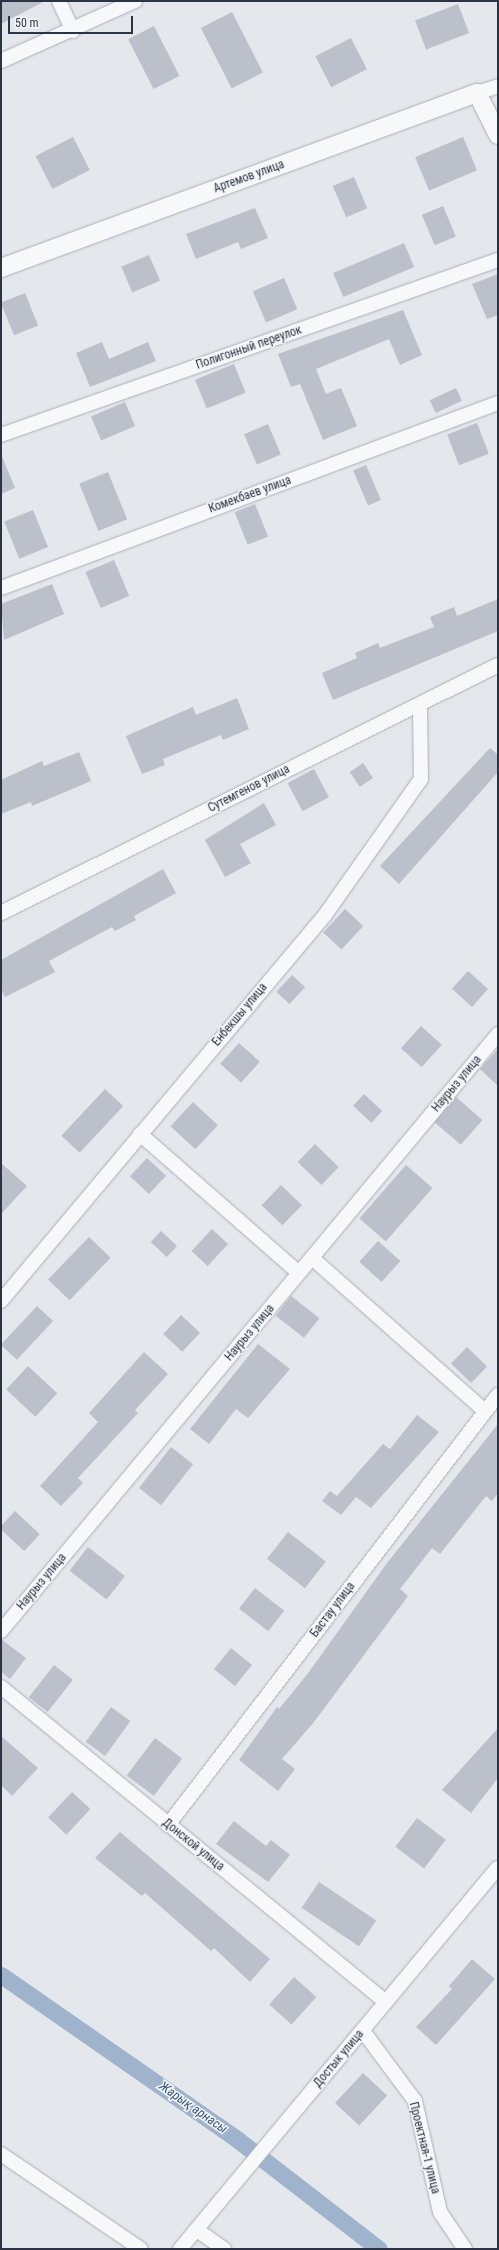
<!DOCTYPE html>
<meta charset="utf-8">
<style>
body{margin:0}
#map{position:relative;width:499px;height:2250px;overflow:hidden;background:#e4e7ec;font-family:"Roboto Condensed",sans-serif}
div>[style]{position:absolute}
.canal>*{height:17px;margin:-8.5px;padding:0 8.5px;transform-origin:8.5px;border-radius:8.5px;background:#9fb4cc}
.building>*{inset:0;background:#bbc0ca;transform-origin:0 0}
.roads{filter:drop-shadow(0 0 1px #a9aeb7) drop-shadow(0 0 1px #a9aeb7)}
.minor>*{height:14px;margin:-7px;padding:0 7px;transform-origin:7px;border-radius:7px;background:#f7f8fa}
.tertiary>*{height:18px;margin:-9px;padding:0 9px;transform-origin:9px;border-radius:9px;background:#f7f8fa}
span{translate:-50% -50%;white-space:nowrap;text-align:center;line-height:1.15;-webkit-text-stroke:3px #f4f6f9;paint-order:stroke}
.street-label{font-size:12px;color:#2b3445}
.water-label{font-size:13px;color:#34527a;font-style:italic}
.frame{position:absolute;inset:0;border:2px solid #2b3445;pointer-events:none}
.scale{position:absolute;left:8px;top:16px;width:125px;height:18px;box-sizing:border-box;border:2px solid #2b3445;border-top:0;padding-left:5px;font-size:12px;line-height:14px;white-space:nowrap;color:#2b3445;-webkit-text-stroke:3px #f4f6f9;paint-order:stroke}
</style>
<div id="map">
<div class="canal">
<i style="left:1px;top:1975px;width:289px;rotate:34.8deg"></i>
<i style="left:238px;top:2140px;width:178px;rotate:37.7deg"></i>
</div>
<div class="building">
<i style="clip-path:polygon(1px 1px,45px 1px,1px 24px)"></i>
<i style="left:458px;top:4px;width:31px;height:46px;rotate:69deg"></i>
<i style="left:232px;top:12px;width:68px;height:35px;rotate:63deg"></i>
<i style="left:154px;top:26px;width:56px;height:29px;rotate:63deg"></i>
<i style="left:351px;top:38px;width:35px;height:40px;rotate:63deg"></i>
<i style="left:73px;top:137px;width:37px;height:42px;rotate:63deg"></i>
<i style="left:463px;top:137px;width:36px;height:52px;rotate:67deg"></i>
<i style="left:354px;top:177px;width:34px;height:23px;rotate:67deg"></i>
<i style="left:443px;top:206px;width:33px;height:23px;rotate:67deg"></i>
<i style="clip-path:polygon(255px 208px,268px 238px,241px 249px,238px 242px,196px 259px,186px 234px)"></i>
<i style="left:404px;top:243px;width:26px;height:77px;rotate:67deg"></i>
<i style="left:149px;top:255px;width:28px;height:30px;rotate:67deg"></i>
<i style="clip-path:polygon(498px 274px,498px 315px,487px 319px,472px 284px)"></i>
<i style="left:284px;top:278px;width:34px;height:34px;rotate:67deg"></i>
<i style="left:25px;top:293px;width:35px;height:26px;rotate:68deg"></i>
<i style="clip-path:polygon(403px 310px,422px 355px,400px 365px,389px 339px,316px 369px,326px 394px,341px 388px,357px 426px,323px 440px,300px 384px,291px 387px,278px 354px)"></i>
<i style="clip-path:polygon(102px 342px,109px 359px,148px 342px,156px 361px,90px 387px,76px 353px)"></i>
<i style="left:234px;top:364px;width:31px;height:42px;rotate:68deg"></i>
<i style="left:456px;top:388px;width:14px;height:29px;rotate:65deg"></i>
<i style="left:125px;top:402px;width:26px;height:37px;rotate:67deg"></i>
<i style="left:477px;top:423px;width:33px;height:32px;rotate:69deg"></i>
<i style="left:268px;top:424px;width:33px;height:26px;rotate:67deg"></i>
<i style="clip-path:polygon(1px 454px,15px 488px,1px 494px)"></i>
<i style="left:366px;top:465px;width:38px;height:14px;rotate:67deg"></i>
<i style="left:108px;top:472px;width:51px;height:31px;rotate:68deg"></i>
<i style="left:255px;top:504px;width:35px;height:22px;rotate:68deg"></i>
<i style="left:33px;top:510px;width:40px;height:31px;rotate:68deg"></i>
<i style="left:114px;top:560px;width:39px;height:31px;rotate:67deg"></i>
<i style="clip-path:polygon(52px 584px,64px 614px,4px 640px,1px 604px)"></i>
<i style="clip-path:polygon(498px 599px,498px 631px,333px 700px,322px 673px,357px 658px,355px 653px,378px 643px,380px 648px,434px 627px,430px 617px,454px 607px,457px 616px)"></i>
<i style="clip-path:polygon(237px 698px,249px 729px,223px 740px,221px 735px,163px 759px,165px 765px,142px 774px,126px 736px,193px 707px,196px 715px)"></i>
<i style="clip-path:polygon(490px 748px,498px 755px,498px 772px,399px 884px,380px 866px)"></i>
<i style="clip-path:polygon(79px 752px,91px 781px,32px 806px,31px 802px,1px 814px,1px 780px,42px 761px,44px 766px)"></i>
<i style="left:363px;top:763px;width:18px;height:16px;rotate:56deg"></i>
<i style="left:314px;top:769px;width:32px;height:30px;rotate:62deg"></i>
<i style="clip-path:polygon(264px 803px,276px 825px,240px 844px,251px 863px,225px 877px,205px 840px)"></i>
<i style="clip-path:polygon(163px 869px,176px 893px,134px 916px,136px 920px,115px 931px,112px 927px,49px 961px,55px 972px,5px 997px,1px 989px,1px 960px)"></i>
<i style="left:345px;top:909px;width:25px;height:32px;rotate:43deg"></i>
<i style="left:468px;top:971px;width:27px;height:24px;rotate:42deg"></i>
<i style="left:292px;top:975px;width:18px;height:23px;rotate:43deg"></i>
<i style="left:421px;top:1026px;width:28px;height:30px;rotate:42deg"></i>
<i style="left:239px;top:1043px;width:28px;height:28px;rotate:42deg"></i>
<i style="clip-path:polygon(498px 1049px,498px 1086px,480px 1069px)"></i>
<i style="left:105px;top:1089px;width:25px;height:64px;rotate:43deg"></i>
<i style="left:364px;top:1094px;width:25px;height:16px;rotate:43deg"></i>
<i style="left:456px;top:1097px;width:35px;height:33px;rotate:41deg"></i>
<i style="left:193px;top:1102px;width:34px;height:33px;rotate:43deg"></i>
<i style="left:315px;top:1144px;width:33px;height:25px;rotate:44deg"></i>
<i style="left:147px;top:1158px;width:26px;height:25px;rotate:43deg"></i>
<i style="clip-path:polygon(1px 1163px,27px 1186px,1px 1214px)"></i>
<i style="left:406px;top:1165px;width:35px;height:71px;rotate:41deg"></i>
<i style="left:281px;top:1185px;width:29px;height:28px;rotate:44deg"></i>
<i style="left:212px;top:1229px;width:22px;height:30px;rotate:43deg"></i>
<i style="left:161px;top:1231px;width:22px;height:15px;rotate:43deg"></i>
<i style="left:89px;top:1237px;width:30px;height:59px;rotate:44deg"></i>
<i style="left:378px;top:1241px;width:30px;height:28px;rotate:42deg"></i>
<i style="left:291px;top:1296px;width:36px;height:25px;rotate:38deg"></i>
<i style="left:37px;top:1306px;width:22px;height:53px;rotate:43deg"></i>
<i style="left:181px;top:1315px;width:26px;height:26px;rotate:43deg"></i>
<i style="clip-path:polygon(258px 1344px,290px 1369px,248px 1418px,236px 1409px,209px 1444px,190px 1429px)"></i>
<i style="left:467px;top:1347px;width:28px;height:23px;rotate:44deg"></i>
<i style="clip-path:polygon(144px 1352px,168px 1374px,135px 1410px,138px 1413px,78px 1478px,83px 1483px,61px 1506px,40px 1486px,98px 1422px,89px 1413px)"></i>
<i style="left:28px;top:1366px;width:40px;height:32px;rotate:43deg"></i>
<i style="clip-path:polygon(417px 1415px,439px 1432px,371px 1508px,356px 1497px,341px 1515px,322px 1501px,330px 1491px,337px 1496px,383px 1444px,390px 1449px)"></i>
<i style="clip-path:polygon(498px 1424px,498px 1493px,492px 1501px,486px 1496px,440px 1554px,432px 1548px,400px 1589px,408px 1596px,314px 1722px,282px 1759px,295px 1769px,278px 1791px,239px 1760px,277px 1707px,279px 1709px,309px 1672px,387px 1563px)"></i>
<i style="left:171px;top:1447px;width:28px;height:52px;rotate:38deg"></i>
<i style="left:15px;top:1511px;width:34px;height:23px;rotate:43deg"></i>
<i style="left:288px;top:1532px;width:48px;height:34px;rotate:38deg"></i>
<i style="left:88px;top:1547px;width:47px;height:30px;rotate:38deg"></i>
<i style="left:255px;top:1588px;width:37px;height:26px;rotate:38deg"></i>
<i style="clip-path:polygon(1px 1639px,26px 1658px,10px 1679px,1px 1672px)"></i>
<i style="left:231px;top:1648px;width:27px;height:27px;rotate:39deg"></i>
<i style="left:54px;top:1665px;width:24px;height:41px;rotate:38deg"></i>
<i style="left:111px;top:1707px;width:24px;height:43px;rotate:36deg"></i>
<i style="clip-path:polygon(498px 1728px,498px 1778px,471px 1813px,442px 1790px)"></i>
<i style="clip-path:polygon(1px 1736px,38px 1768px,12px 1796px,1px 1785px)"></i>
<i style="left:155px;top:1738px;width:34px;height:47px;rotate:37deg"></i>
<i style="left:72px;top:1792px;width:25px;height:35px;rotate:43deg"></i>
<i style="left:417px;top:1818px;width:36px;height:36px;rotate:37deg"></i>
<i style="clip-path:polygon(234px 1821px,266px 1846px,271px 1840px,290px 1855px,268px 1882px,216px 1844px)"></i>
<i style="clip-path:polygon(120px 1832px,270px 1959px,250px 1982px,214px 1948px,211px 1951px,145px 1893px,142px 1896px,95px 1858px)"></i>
<i style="left:319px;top:1882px;width:69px;height:31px;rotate:34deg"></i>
<i style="clip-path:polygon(472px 1959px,495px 1979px,436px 2045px,416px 2027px,452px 1989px,449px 1986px)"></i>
<i style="left:294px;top:1977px;width:30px;height:37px;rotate:42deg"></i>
<i style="left:363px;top:2073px;width:33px;height:41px;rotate:43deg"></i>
</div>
<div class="roads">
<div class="minor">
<i style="left:59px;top:1px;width:33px;rotate:65deg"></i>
<i style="left:1px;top:61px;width:147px;rotate:-24.1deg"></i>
<i style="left:477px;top:93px;width:22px;rotate:-18deg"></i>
<i style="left:1px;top:435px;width:527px;rotate:-19.4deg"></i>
<i style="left:1px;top:588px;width:530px;rotate:-20.42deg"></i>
<i style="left:1px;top:913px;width:555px;rotate:-26.52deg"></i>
<i style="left:140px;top:1134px;width:211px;rotate:41.2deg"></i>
<i style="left:312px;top:1258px;width:231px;rotate:41.5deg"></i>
<i style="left:1px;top:1301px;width:504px;rotate:-49.99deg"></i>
<i style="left:325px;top:915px;width:166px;rotate:-54.8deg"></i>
<i style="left:421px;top:779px;width:75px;rotate:-90.8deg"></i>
<i style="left:1px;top:1631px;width:777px;rotate:-50.22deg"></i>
<i style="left:1px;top:1687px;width:497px;rotate:39.3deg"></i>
<i style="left:168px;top:1825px;width:542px;rotate:-52.5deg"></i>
<i style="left:363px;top:2031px;width:87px;rotate:53.4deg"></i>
<i style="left:415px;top:2101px;width:114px;rotate:77.3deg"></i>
<i style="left:440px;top:2212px;width:45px;rotate:56deg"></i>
<i style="left:1px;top:2154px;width:169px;rotate:34.2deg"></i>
<i style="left:197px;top:2230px;width:33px;rotate:35deg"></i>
<i style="left:180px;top:2249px;width:496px;rotate:-50.2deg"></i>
</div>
<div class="tertiary">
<i style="left:1px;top:268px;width:507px;rotate:-20.19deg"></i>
<i style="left:477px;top:93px;width:47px;rotate:63.4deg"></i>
</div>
</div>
<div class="street-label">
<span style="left:249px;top:177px;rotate:-20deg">Артемов улица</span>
<span style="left:249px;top:348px;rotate:-19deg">Полигонный переулок</span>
<span style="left:250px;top:495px;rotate:-20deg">Комекбаев улица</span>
<span style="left:249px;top:789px;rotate:-27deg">Сутемгенов улица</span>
<span style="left:240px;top:1015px;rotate:-50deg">Енбекшы улица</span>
<span style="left:457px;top:1084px;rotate:-50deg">Наурыз улица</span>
<span style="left:250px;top:1333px;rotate:-50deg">Наурыз улица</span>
<span style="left:42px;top:1582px;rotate:-50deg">Наурыз улица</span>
<span style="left:333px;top:1610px;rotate:-53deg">Бастау улица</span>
<span style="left:193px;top:1845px;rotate:39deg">Донской улица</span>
<span style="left:339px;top:2059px;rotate:-50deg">Достык улица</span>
<span style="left:424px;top:2148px;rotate:76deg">Проектная-1 улица</span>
</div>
<div class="water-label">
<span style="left:193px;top:2108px;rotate:35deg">Жарық арнасы</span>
</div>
<div class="frame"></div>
<div class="scale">50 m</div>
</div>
